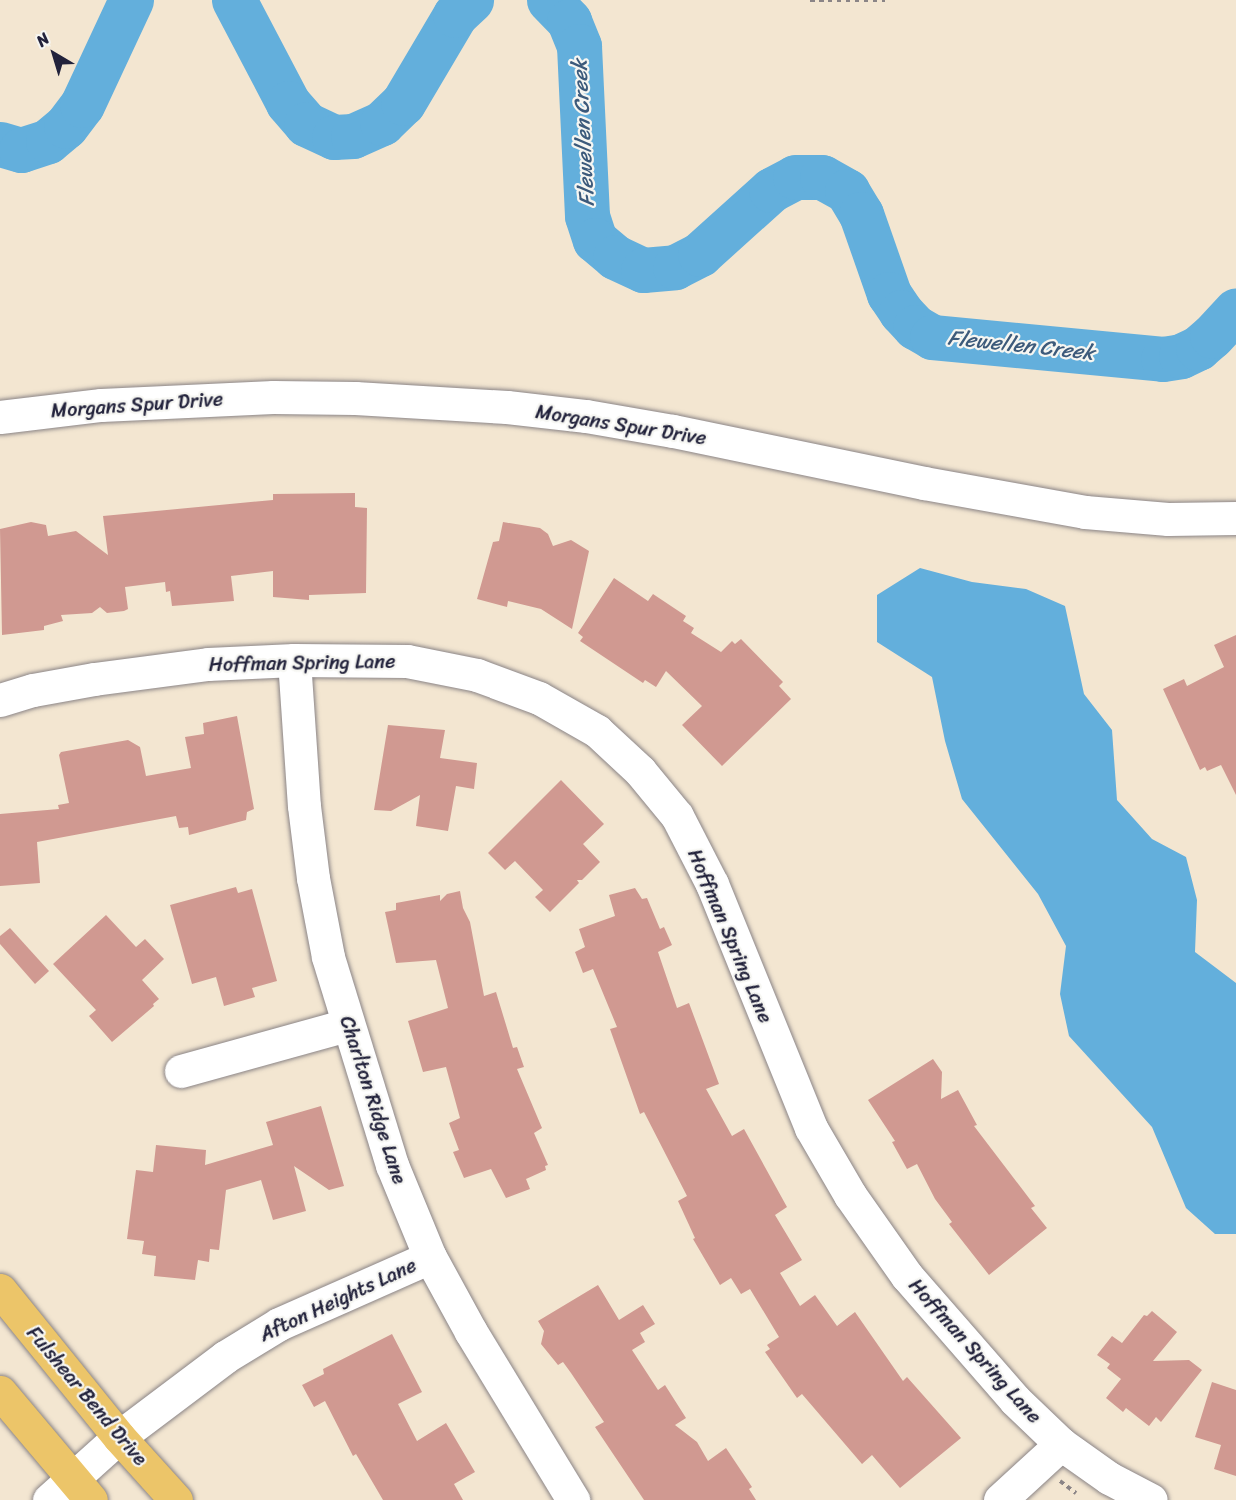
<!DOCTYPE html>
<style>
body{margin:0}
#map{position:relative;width:1236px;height:1500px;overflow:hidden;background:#f3e6d1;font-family:Sriracha,sans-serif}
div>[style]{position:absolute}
.water>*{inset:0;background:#63afdc}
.river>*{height:45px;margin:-22.5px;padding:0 22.5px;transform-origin:22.5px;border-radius:22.5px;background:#63afdc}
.building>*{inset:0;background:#d09991}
.path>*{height:4px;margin-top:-2px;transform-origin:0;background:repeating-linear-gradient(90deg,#8a8486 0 4.5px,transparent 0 9px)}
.roads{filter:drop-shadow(0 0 2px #8a8486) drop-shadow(0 0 2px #8a8486)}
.minor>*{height:33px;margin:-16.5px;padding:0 16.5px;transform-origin:16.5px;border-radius:16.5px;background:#fff}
.major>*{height:33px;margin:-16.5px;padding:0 16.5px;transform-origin:16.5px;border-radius:16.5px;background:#ecc569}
span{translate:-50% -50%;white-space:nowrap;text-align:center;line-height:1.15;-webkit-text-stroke:4.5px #f6f6f2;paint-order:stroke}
.street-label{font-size:20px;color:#22223b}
.water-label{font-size:21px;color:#3c5a7b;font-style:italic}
.north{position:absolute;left:24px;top:24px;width:60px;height:60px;-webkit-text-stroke:4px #f6f6f2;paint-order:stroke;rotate:322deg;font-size:16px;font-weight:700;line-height:24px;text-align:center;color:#22223b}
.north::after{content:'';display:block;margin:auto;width:21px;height:27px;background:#22223b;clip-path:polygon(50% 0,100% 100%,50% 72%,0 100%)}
</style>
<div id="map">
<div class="water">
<i style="clip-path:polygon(920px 568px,972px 582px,1026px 589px,1065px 606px,1084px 694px,1112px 730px,1117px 800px,1152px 839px,1186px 857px,1197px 900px,1195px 952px,1236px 983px,1236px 1234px,1215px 1234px,1186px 1208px,1152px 1127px,1069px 1036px,1060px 994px,1066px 946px,1038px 894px,962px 799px,945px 741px,932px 677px,877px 642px,877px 595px)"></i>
</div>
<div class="river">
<i style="left:234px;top:0;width:116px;rotate:62.3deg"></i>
<i style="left:288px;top:103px;width:28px;rotate:49deg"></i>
<i style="left:306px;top:124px;width:31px;rotate:25deg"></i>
<i style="left:334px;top:137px;width:19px;rotate:-3deg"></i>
<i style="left:353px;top:136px;width:32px;rotate:-24deg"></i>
<i style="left:382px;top:123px;width:29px;rotate:-44deg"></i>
<i style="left:403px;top:103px;width:102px;rotate:-59.4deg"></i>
<i style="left:455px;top:15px;width:22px;rotate:-43deg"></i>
<i style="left:549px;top:0;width:29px;rotate:46deg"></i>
<i style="left:569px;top:21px;width:27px;rotate:68deg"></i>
<i style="left:579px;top:46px;width:170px;rotate:87.3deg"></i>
<i style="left:587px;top:216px;width:25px;rotate:72deg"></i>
<i style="left:595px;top:240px;width:26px;rotate:40deg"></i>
<i style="left:615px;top:257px;width:31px;rotate:25deg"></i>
<i style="left:643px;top:270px;width:32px;rotate:-5deg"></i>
<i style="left:675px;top:267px;width:28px;rotate:-27deg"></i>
<i style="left:700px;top:254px;width:96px;rotate:-42deg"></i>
<i style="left:771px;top:190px;width:27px;rotate:-28deg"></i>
<i style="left:795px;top:177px;width:27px"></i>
<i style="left:822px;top:177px;width:29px;rotate:29deg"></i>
<i style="left:847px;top:191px;width:27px;rotate:59deg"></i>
<i style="left:861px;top:214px;width:85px;rotate:70.7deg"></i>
<i style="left:889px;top:294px;width:22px;rotate:56deg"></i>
<i style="left:901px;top:312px;width:21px;rotate:47deg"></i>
<i style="left:915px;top:327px;width:20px;rotate:30deg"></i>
<i style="left:932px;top:337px;width:232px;rotate:5.4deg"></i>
<i style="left:1163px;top:359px;width:18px;rotate:-9deg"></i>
<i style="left:1181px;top:356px;width:19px;rotate:-25deg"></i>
<i style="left:1198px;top:348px;width:18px;rotate:-41deg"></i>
<i style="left:1212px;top:336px;width:35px;rotate:-47deg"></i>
<i style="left:0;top:144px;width:22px;rotate:16deg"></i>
<i style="left:21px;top:150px;width:28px;rotate:-18deg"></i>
<i style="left:48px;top:141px;width:23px;rotate:-40deg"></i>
<i style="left:66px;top:126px;width:26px;rotate:-53deg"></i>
<i style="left:82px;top:105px;width:116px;rotate:-65deg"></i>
</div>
<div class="building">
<i style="clip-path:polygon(355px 493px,355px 507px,367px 508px,366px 593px,309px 595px,309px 600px,273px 597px,273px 571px,231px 576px,234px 601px,172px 606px,170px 591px,166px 592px,165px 582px,125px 587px,128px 609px,124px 611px,107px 613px,100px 607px,92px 613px,61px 615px,63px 621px,44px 626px,44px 630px,2px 635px,0 529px,31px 522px,46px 525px,48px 536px,76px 531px,108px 555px,103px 516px,273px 500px,273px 494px)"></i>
<i style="clip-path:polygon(503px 522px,540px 528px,548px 534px,553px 546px,571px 540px,589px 551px,572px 629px,541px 609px,508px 601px,507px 607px,477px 599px,493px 542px,499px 541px)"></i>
<i style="clip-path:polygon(614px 578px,648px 601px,653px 594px,686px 616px,683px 621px,694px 628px,691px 633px,721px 652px,732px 641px,735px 644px,741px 639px,783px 682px,779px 686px,791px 699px,722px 766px,682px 725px,702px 706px,666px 671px,656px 687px,645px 680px,643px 683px,580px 641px,583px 637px,578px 633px)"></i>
<i style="clip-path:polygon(1236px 635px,1236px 795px,1221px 765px,1207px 771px,1205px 767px,1200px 770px,1163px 689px,1184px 679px,1187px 686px,1224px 667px,1214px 645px)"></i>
<i style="clip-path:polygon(237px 716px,254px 809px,247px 812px,246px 820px,189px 835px,188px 827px,179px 828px,176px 816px,37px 842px,40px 883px,0 886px,0 814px,59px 809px,58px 805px,69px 803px,59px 755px,61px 752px,128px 740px,140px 747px,146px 776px,191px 768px,185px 737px,204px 734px,203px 723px)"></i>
<i style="clip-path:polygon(388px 725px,445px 730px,440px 758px,477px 763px,474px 789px,456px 786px,448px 831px,416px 826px,420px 795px,391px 811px,374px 810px)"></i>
<i style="clip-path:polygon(561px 780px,604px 824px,583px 844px,600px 862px,582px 880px,577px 880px,579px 883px,550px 912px,535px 897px,543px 890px,515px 861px,505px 870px,488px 853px)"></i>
<i style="clip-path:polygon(236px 887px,238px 893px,252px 889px,277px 981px,252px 988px,255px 997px,224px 1006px,216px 977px,192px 984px,170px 905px)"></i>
<i style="clip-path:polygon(635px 888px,642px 899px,647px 898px,660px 929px,664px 927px,672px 945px,658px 952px,677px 1008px,689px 1003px,719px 1084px,706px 1089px,732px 1136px,744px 1129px,787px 1207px,775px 1215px,802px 1260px,780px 1273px,800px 1306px,815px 1295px,837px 1326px,855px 1312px,903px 1381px,907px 1377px,961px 1438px,900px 1488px,872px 1455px,862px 1464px,802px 1394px,797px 1398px,765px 1352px,770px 1349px,767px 1345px,779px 1337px,750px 1289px,741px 1294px,731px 1278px,720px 1285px,693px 1239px,695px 1238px,678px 1201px,687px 1196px,644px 1112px,640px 1114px,610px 1029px,617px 1027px,593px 969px,583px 973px,575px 952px,585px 947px,579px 929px,615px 916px,609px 895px)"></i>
<i style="clip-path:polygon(460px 891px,463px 908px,470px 922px,484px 996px,496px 992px,513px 1048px,517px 1047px,524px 1067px,517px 1069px,542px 1128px,534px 1133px,548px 1165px,545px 1166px,546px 1170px,526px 1179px,530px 1189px,506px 1198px,491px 1169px,464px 1178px,453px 1152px,459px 1150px,449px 1123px,460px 1118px,446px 1067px,423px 1072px,408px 1021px,448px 1008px,436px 960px,396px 963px,385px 912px,396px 910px,396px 903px,440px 895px,440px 901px,447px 894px)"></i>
<i style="clip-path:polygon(106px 915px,136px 947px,145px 939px,164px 959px,142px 980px,159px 999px,153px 1004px,154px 1006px,112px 1042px,89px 1016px,96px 1010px,53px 964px)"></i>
<i style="clip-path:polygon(10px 928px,49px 971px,35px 984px,0 944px,0 936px)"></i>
<i style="clip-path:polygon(933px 1059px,942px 1072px,941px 1099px,958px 1090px,977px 1125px,974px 1126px,1035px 1206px,1031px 1208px,1047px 1228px,989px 1275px,949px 1224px,952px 1222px,935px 1199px,917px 1164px,907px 1169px,892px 1142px,895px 1141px,868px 1100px)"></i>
<i style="clip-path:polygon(321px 1106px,344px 1186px,329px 1190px,294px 1166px,306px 1211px,273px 1220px,261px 1180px,226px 1190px,219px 1250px,210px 1249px,209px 1262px,198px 1260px,195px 1280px,154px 1276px,156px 1256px,142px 1254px,144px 1241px,127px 1239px,136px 1170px,153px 1172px,156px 1145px,206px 1150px,205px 1165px,273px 1145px,266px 1122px)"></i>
<i style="clip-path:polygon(598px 1285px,619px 1320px,643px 1305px,655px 1324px,640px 1333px,645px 1342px,632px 1350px,658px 1390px,665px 1385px,686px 1418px,675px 1425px,697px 1442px,708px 1461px,726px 1448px,752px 1487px,749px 1489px,756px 1500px,644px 1500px,595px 1427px,604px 1422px,571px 1373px,563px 1362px,558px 1365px,541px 1344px,544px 1331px,538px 1321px)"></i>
<i style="clip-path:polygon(1152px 1311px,1177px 1332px,1153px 1361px,1189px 1360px,1202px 1370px,1161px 1422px,1156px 1417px,1149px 1426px,1126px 1408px,1123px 1412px,1106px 1398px,1121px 1379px,1107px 1368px,1110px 1364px,1097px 1355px,1112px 1336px,1122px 1343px,1144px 1315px,1147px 1316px)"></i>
<i style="clip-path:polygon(392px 1334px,422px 1392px,398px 1404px,417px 1441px,446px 1423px,475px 1472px,454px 1484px,463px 1500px,383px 1500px,356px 1454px,353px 1456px,325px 1401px,314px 1407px,302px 1385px,324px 1374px,323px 1369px)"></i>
<i style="clip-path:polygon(1212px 1382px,1236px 1390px,1236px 1476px,1214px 1469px,1221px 1445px,1195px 1437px)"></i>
</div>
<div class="path">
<i style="left:810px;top:0;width:75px"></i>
<i style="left:1060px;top:1481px;width:20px;rotate:37deg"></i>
</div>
<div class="roads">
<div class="minor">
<i style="left:0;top:417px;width:102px;rotate:-6.8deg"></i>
<i style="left:101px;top:405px;width:172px;rotate:-2.7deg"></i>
<i style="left:273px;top:397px;width:82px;rotate:0.7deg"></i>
<i style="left:355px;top:398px;width:152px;rotate:3.4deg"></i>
<i style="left:507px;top:407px;width:80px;rotate:6.5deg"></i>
<i style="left:586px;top:416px;width:88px;rotate:9.8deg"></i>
<i style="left:673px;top:431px;width:256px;rotate:11.7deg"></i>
<i style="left:924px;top:483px;width:164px;rotate:10.2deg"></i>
<i style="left:1085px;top:512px;width:83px;rotate:4.8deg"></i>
<i style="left:1168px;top:519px;width:68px;rotate:-0.8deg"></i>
<i style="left:294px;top:660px;width:146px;rotate:86.1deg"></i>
<i style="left:304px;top:806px;width:73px;rotate:82.9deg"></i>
<i style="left:313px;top:878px;width:80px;rotate:79.2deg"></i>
<i style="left:328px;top:957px;width:218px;rotate:72.9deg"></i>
<i style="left:392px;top:1165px;width:100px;rotate:67.6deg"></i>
<i style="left:430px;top:1257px;width:85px;rotate:61.3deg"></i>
<i style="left:471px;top:1332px;width:197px;rotate:58.7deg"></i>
<i style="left:0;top:700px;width:34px;rotate:-17deg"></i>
<i style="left:33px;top:690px;width:62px;rotate:-10.2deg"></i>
<i style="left:94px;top:679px;width:115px;rotate:-7.5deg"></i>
<i style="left:208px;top:664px;width:86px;rotate:-2.7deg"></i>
<i style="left:294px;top:660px;width:113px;rotate:0.5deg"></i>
<i style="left:407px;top:661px;width:71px;rotate:11.3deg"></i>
<i style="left:477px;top:675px;width:66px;rotate:20.4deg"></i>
<i style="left:539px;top:698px;width:67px;rotate:29.6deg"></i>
<i style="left:597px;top:731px;width:59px;rotate:42.9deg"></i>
<i style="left:640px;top:771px;width:58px;rotate:50.6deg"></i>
<i style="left:677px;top:816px;width:76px;rotate:62.8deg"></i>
<i style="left:712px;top:884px;width:263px;rotate:67.9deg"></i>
<i style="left:811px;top:1128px;width:78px;rotate:59.8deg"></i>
<i style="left:850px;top:1195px;width:99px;rotate:54.9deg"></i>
<i style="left:907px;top:1276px;width:164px;rotate:48.9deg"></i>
<i style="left:1015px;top:1400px;width:64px;rotate:43.7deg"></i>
<i style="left:1061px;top:1444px;width:59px;rotate:35.3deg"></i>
<i style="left:1109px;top:1478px;width:47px;rotate:27.6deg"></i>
<i style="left:181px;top:1071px;width:172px;rotate:-15.5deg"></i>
<i style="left:49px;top:1500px;width:94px;rotate:-42deg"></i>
<i style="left:119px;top:1437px;width:133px;rotate:-37deg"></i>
<i style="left:225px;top:1357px;width:63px;rotate:-31.4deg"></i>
<i style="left:279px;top:1324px;width:165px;rotate:-23.9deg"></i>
<i style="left:1000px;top:1500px;width:83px;rotate:-42.6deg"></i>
</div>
<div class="major">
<i style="left:0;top:1290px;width:189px;rotate:51deg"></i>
<i style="left:119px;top:1437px;width:85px;rotate:47.9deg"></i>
<i style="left:0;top:1392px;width:141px;rotate:49.9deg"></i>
</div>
</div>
<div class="street-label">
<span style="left:137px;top:405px;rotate:-4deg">Morgans Spur Drive</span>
<span style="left:621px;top:425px;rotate:9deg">Morgans Spur Drive</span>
<span style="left:302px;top:663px;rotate:-1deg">Hoffman Spring Lane</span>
<span style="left:730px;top:936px;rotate:67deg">Hoffman Spring Lane</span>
<span style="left:373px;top:1100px;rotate:72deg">Charlton Ridge Lane</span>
<span style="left:338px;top:1300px;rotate:-25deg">Afton Heights Lane</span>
<span style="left:975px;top:1351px;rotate:48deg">Hoffman Spring Lane</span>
<span style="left:87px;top:1396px;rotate:50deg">Fulshear Bend Drive</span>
</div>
<div class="water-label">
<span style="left:583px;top:133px;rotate:-93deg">Flewellen Creek</span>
<span style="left:1021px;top:345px;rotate:6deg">Flewellen Creek</span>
</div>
<div class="north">N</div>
</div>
